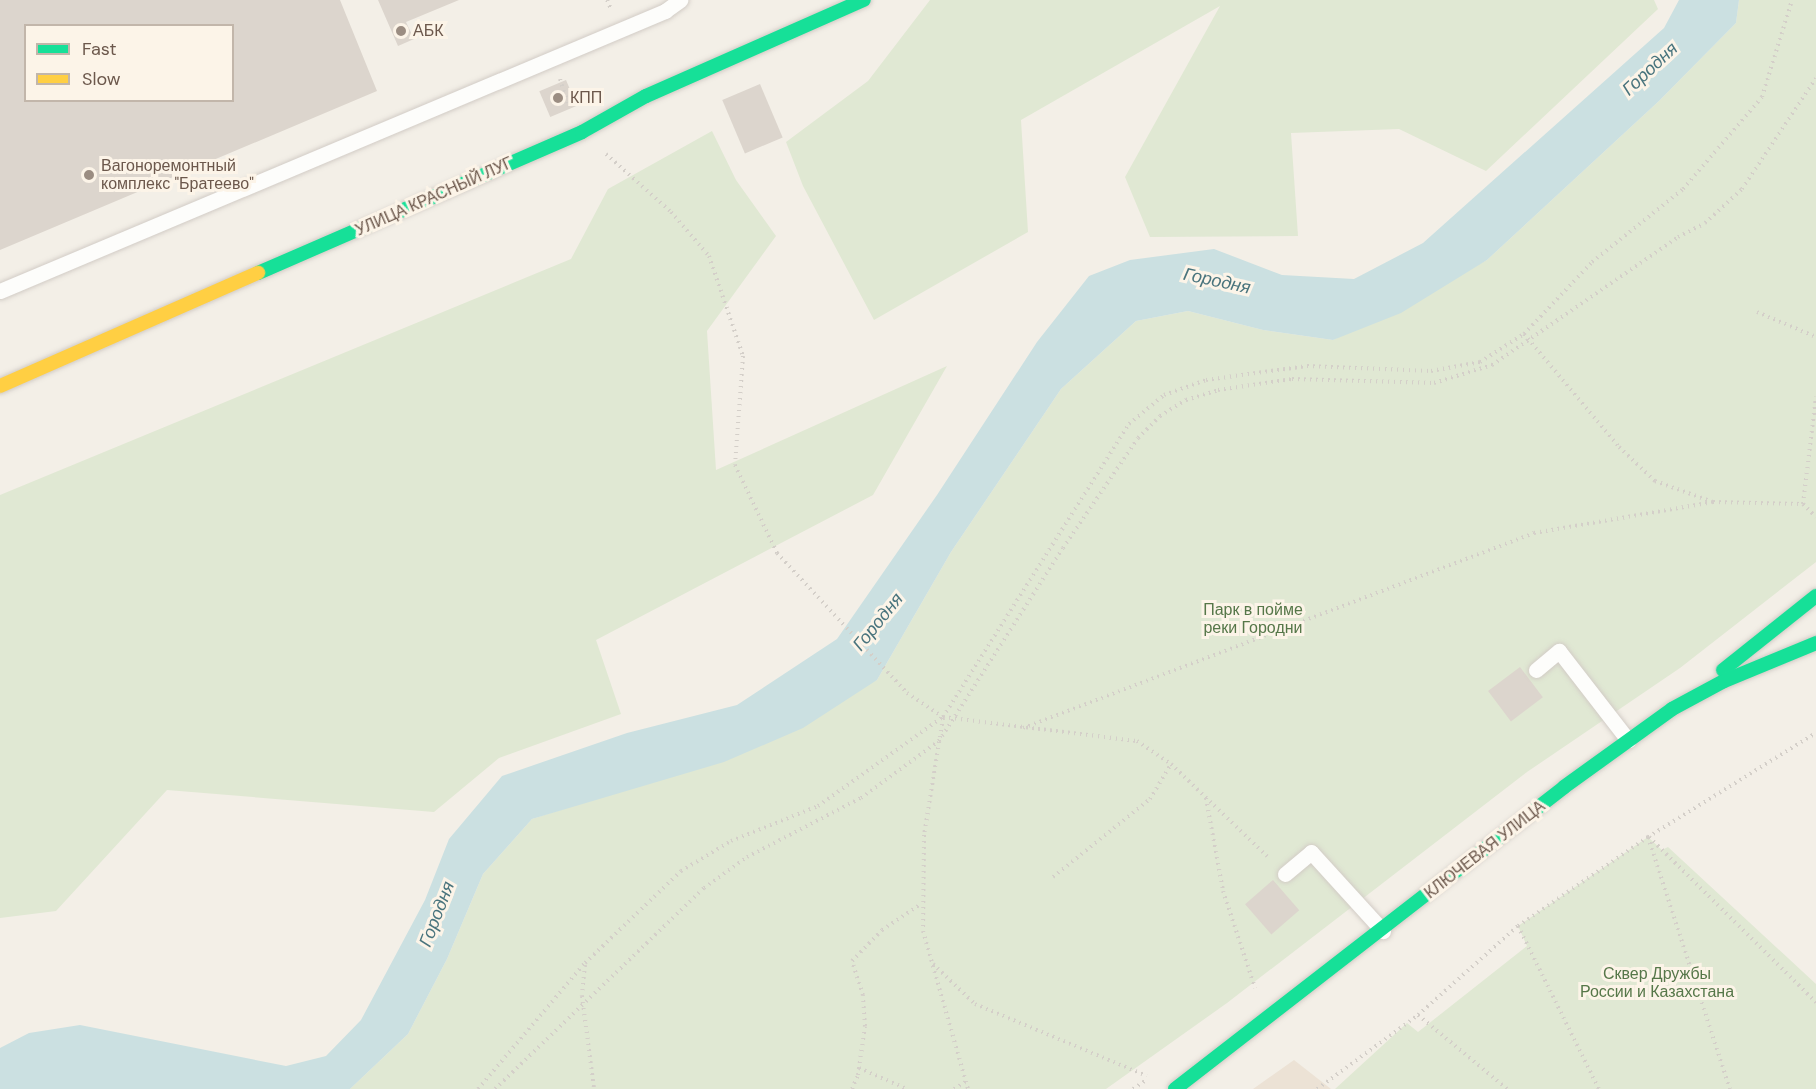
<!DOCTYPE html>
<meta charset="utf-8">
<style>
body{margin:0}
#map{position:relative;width:1816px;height:1089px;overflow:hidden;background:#f3efe7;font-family:"DM Sans",sans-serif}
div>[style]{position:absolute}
.residential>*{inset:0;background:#ece2d5}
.green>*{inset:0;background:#e0e8d3}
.water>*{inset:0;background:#cbe0e1}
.building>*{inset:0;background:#dcd5cd;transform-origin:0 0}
.path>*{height:4px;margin-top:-2px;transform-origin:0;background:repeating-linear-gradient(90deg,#d4cfc9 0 1.5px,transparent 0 6px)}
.roads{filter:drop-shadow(0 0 2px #d2ccc6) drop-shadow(0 0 2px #d2ccc6)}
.lane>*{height:15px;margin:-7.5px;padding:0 7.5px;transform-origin:7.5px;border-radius:7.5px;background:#fdfdfb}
.fast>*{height:14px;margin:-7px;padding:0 7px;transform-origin:7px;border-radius:7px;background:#16e098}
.slow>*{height:14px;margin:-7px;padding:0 7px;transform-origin:7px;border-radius:7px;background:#ffcf43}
.dots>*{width:16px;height:16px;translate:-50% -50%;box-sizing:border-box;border:3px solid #fcf4e8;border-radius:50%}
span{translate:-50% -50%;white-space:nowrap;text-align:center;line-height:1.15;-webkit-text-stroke:6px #fcf4e8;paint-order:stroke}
.poi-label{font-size:16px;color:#6c584c}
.left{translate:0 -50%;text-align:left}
.street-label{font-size:16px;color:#6c584c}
.park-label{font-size:16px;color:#567749}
.water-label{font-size:18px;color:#49747d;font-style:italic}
.legend{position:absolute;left:24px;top:24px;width:210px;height:78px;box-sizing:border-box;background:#fcf4e8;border:2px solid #c2b6aa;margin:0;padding:8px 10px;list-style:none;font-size:18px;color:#6c584c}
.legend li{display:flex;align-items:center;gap:12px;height:30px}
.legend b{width:30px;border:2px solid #c2b6aa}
</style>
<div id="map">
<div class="residential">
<i style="clip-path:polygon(1294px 1060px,1331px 1089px,1253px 1089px)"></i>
</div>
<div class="green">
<i style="clip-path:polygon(930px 0,1654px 0,1658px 9px,1486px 171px,1399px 129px,1291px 133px,1298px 236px,1150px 237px,1125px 177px,1220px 6px,1021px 120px,1028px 232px,874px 320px,803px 186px,786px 142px,868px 81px)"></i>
<i style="clip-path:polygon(1739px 0,1816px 0,1816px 562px,1680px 668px,1527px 772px,1227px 1003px,1106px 1089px,350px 1089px,408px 1034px,447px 959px,483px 874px,532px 819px,616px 792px,877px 680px,951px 552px,1061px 389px,1136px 321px,1188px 311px,1263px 330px,1333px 340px,1487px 260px,1659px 101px,1736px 23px)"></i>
<i style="clip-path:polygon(712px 131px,736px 180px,776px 236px,707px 331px,716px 470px,947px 366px,873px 495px,596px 640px,621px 714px,499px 758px,434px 812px,167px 790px,56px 911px,0 918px,0 495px,571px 259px,608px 189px)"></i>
<i style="clip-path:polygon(1648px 837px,1662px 850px,1668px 847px,1816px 984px,1816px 1089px,1335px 1089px,1407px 1023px,1418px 1032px,1527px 946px,1518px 926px)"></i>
<i style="clip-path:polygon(56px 1086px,124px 1087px,142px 1089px,50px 1089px)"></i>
</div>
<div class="water">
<i style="clip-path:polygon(1679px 0,1739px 0,1736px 23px,1659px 101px,1487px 260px,1401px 313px,1333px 340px,1263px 330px,1188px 311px,1136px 321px,1061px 389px,951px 552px,877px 680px,803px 728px,724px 762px,532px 819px,483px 874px,447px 959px,408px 1034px,350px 1089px,0 1089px,0 1048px,29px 1033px,80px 1025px,286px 1066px,326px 1056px,361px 1020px,425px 900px,449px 839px,502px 776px,627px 733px,737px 705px,837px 639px,937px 495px,1037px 342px,1089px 276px,1130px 260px,1214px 249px,1282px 275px,1354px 279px,1423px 243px,1664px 28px)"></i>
</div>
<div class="building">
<i style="clip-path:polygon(evenodd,0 0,340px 0,377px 91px,0 250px,0 0,26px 26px,232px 26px,232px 100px,26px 100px,26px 26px)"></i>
<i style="clip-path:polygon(378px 0,459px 0,406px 22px,414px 39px,398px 46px)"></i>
<i style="left:566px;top:80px;width:28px;height:29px;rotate:67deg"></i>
<i style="left:760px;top:84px;width:58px;height:41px;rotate:67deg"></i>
<i style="left:1520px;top:667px;width:38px;height:40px;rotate:53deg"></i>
<i style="left:1273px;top:880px;width:40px;height:37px;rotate:49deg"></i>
</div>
<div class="path">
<i style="left:607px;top:0;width:10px;rotate:66deg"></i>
<i style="left:560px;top:79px;width:25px;rotate:72deg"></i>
<i style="left:606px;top:154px;width:87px;rotate:41.7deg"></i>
<i style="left:671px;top:212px;width:58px;rotate:49.2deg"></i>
<i style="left:709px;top:256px;width:106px;rotate:71.2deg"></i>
<i style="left:743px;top:356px;width:109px;rotate:94.2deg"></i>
<i style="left:735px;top:465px;width:98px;rotate:64.5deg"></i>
<i style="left:777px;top:553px;width:191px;rotate:47.1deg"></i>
<i style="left:907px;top:693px;width:43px;rotate:33.7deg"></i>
<i style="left:943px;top:717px;width:195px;rotate:7.1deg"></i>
<i style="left:1137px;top:741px;width:41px;rotate:34.1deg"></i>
<i style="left:1171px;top:764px;width:137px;rotate:43.8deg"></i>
<i style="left:1757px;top:312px;width:64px;rotate:23deg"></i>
<i style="left:1524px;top:334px;width:148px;rotate:49.9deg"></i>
<i style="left:1619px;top:447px;width:50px;rotate:43.4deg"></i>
<i style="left:1655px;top:481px;width:62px;rotate:19.9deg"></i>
<i style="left:1713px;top:502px;width:90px;rotate:1.3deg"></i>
<i style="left:1803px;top:504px;width:18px;rotate:45deg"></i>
<i style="left:1803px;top:504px;width:108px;rotate:-83.1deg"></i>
<i style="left:943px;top:718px;width:119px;rotate:99.2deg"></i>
<i style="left:924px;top:835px;width:96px;rotate:90.6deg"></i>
<i style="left:923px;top:931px;width:164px;rotate:74.1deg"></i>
<i style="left:1023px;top:728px;width:547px;rotate:-20.89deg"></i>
<i style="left:1534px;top:533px;width:182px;rotate:-9.8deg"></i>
<i style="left:1206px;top:798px;width:95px;rotate:79.6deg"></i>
<i style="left:1223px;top:891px;width:102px;rotate:71.7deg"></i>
<i style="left:1648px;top:837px;width:265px;rotate:72deg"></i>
<i style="left:1649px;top:837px;width:235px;rotate:44.7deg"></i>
<i style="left:1053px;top:877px;width:124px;rotate:-38.8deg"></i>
<i style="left:1150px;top:799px;width:41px;rotate:-59deg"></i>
<i style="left:1518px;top:926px;width:182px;rotate:63.6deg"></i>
<i style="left:933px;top:964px;width:58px;rotate:43.6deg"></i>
<i style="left:975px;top:1004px;width:186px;rotate:22.7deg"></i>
<i style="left:585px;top:965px;width:31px;rotate:96deg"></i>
<i style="left:582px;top:996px;width:94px;rotate:82.6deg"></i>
<i style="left:1418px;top:1015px;width:116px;rotate:39.7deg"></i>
<i style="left:859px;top:1068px;width:52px;rotate:23.6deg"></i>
<i style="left:478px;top:1089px;width:165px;rotate:-49.7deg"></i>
<i style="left:585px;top:963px;width:133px;rotate:-43.8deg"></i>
<i style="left:681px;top:871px;width:58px;rotate:-31deg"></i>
<i style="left:731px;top:841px;width:94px;rotate:-21.9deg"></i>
<i style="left:818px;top:806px;width:153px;rotate:-35.5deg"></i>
<i style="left:943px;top:717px;width:347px;rotate:-57.6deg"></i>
<i style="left:1129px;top:424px;width:45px;rotate:-39.6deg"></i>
<i style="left:1164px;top:395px;width:45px;rotate:-19.7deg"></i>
<i style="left:1206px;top:380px;width:102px;rotate:-7.9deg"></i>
<i style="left:1307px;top:366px;width:124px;rotate:2.3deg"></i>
<i style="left:1431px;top:371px;width:50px;rotate:-10.4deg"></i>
<i style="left:1480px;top:362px;width:52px;rotate:-32.5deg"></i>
<i style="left:1524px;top:334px;width:99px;rotate:-46.6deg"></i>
<i style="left:1592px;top:262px;width:117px;rotate:-38.7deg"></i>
<i style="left:1683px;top:189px;width:121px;rotate:-49.3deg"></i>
<i style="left:1762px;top:97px;width:102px;rotate:-72.8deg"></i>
<i style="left:495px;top:1089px;width:290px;rotate:-43.9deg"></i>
<i style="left:704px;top:888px;width:53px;rotate:-35.8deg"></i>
<i style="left:747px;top:857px;width:128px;rotate:-27.4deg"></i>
<i style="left:861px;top:798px;width:97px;rotate:-36.2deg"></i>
<i style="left:939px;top:741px;width:229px;rotate:-57.3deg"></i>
<i style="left:1063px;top:548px;width:133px;rotate:-55.7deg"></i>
<i style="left:1138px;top:438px;width:31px;rotate:-45deg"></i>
<i style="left:1160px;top:416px;width:31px;rotate:-32deg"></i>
<i style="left:1186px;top:400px;width:34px;rotate:-17deg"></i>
<i style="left:1218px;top:390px;width:75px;rotate:-8.5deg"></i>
<i style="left:1292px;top:379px;width:142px;rotate:1.6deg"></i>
<i style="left:1434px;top:383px;width:61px;rotate:-17.2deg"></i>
<i style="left:1492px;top:365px;width:226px;rotate:-34.5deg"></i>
<i style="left:1678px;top:237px;width:30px;rotate:-27deg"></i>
<i style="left:1705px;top:223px;width:50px;rotate:-42.6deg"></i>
<i style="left:1742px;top:189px;width:133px;rotate:-56.3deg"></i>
<i style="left:852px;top:1089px;width:15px;rotate:-67deg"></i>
<i style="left:858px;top:1075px;width:49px;rotate:-81.9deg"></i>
<i style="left:865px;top:1026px;width:31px;rotate:-94deg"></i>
<i style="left:863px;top:995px;width:36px;rotate:-108deg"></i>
<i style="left:852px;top:961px;width:43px;rotate:-45.9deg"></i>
<i style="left:882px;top:930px;width:47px;rotate:-33.7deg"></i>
<i style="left:954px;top:1089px;width:13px;rotate:-32deg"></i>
<i style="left:1133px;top:1089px;width:14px;rotate:-34deg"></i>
<i style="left:1317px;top:1089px;width:125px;rotate:-36.2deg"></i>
<i style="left:1418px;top:1015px;width:134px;rotate:-41.7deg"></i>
<i style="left:1518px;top:926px;width:158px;rotate:-34.4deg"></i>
<i style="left:1648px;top:837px;width:198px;rotate:-31.8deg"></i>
</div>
<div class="roads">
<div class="lane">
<i style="left:0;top:291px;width:722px;rotate:-22.83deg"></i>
<i style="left:665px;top:11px;width:19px;rotate:-36deg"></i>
<i style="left:1536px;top:670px;width:30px;rotate:-40deg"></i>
<i style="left:1559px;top:651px;width:113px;rotate:52.2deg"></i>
<i style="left:1285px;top:874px;width:34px;rotate:-40deg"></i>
<i style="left:1311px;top:852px;width:107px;rotate:47.7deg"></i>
</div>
<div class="fast">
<i style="left:258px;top:273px;width:353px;rotate:-23.5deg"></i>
<i style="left:582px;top:132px;width:73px;rotate:-29.4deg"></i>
<i style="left:646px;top:96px;width:238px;rotate:-23.8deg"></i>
<i style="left:1723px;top:670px;width:119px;rotate:-38.5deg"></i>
<i style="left:1175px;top:1089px;width:492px;rotate:-37.8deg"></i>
<i style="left:1564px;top:787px;width:133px;rotate:-35.8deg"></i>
<i style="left:1672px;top:709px;width:59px;rotate:-28.3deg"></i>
<i style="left:1724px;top:681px;width:100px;rotate:-22.4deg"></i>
</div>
<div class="slow">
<i style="left:0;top:386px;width:282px;rotate:-23.7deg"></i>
</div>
</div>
<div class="dots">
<i style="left:401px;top:31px;background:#9b8d82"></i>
<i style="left:558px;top:98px;background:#9b8d82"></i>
<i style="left:89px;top:175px;background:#9b8d82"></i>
</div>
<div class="poi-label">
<span class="left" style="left:413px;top:31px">АБК</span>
<span class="left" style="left:570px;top:98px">КПП</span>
<span class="left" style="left:101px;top:175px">Вагоноремонтный<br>комплекс "Братеево"</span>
</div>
<div class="street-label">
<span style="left:434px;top:197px;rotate:-24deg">УЛИЦА КРАСНЫЙ ЛУГ</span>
<span style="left:1485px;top:850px;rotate:-38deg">КЛЮЧЕВАЯ УЛИЦА</span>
</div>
<div class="park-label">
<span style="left:1253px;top:619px">Парк в пойме<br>реки Городни</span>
<span style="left:1657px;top:983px">Сквер Дружбы<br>России и Казахстана</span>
</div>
<div class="water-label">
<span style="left:1650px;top:69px;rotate:-43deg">Городня</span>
<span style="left:1217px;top:281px;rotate:12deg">Городня</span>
<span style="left:878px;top:622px;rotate:-51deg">Городня</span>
<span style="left:437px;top:914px;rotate:-69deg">Городня</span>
</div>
<ul class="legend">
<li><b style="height:8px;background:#16e098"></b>Fast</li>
<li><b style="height:8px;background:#ffcf43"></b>Slow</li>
</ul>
</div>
